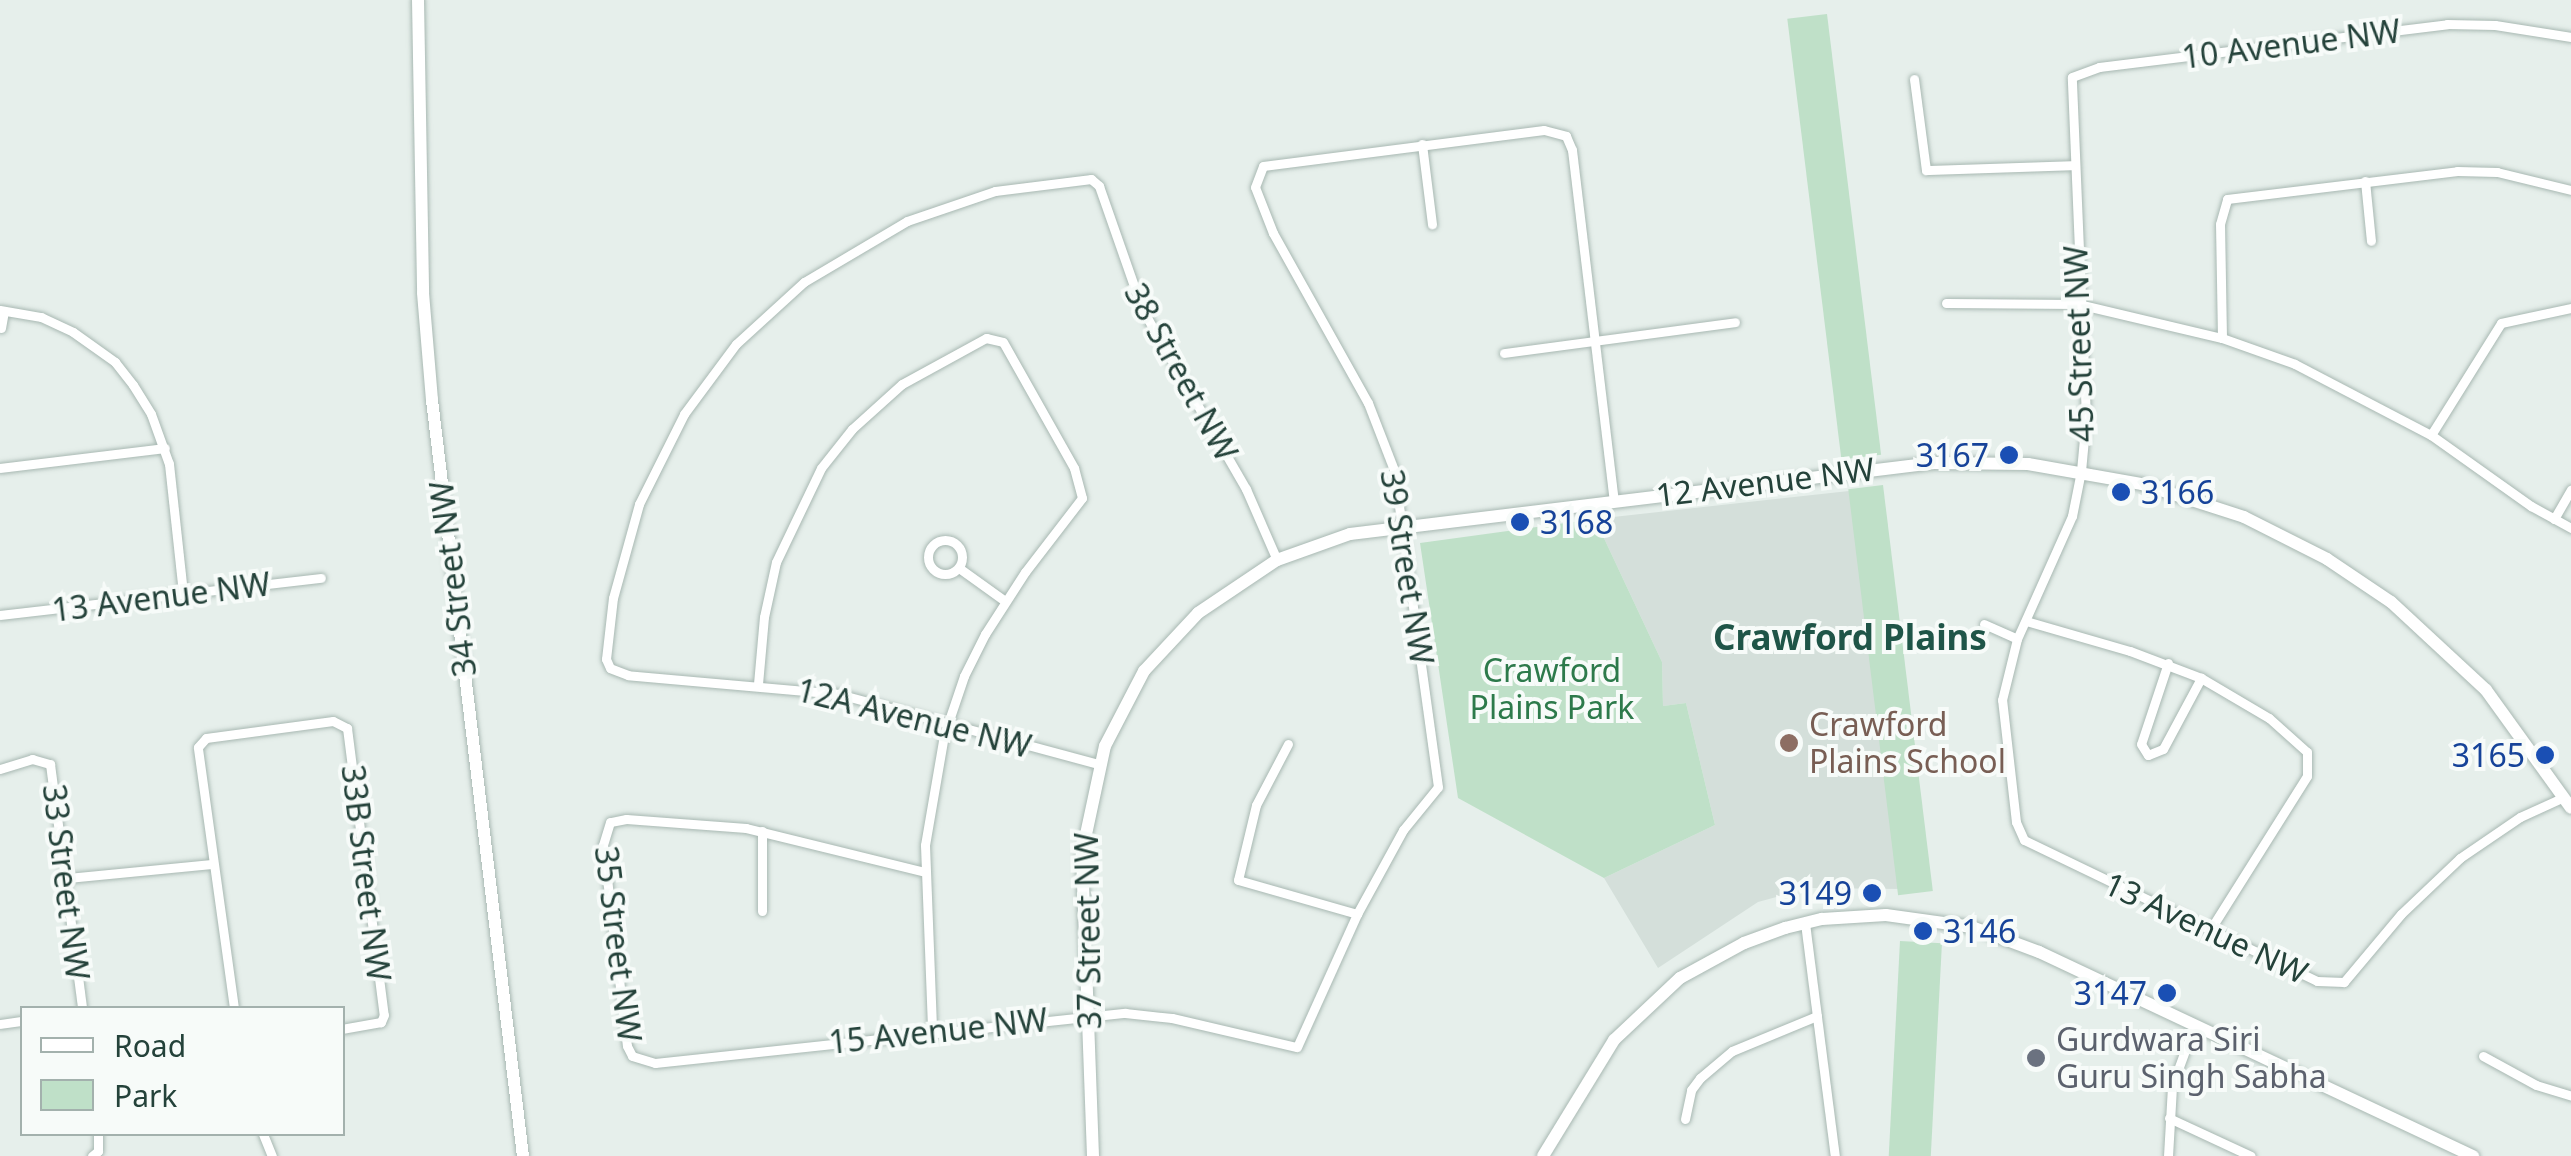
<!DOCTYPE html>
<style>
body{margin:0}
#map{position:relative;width:2571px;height:1156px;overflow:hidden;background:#e6efeb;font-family:"Noto Sans",sans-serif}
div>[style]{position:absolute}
.built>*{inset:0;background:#d4dfda}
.green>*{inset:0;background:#bfe0c8;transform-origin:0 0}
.roads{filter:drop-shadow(0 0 2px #a8b8b2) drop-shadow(0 0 2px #a8b8b2)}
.street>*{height:9px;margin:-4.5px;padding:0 4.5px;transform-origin:4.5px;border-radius:4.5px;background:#fff}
.street>.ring{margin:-4.5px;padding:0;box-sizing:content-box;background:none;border:9px solid #fff;border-radius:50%}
.secondary>*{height:12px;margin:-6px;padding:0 6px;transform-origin:6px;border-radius:6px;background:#fff}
.dots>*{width:28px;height:28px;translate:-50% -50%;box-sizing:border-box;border:5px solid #f7fbf9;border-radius:50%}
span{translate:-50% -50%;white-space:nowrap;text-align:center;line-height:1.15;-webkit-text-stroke:8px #f7fbf9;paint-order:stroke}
.street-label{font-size:32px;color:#24423a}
.transit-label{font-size:32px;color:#164399}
.right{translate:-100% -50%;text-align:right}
.left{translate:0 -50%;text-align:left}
.park-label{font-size:32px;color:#2d7a4b}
.education-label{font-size:32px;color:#785e54}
.worship-label{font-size:32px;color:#5b616d}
.neighbourhood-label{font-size:35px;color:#1f5548;font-weight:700}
.legend{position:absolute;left:20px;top:1006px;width:325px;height:130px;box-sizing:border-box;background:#f7fbf9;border:2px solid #a3b1ad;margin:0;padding:12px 18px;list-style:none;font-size:30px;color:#24423a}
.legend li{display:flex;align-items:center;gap:20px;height:50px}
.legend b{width:50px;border:2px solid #a3b1ad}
</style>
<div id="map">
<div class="built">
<i style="clip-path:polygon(1849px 491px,1902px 889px,1809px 888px,1758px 902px,1658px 968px,1604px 878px,1715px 825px,1686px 703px,1663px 706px,1662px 662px,1595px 519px)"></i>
</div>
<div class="green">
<i style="left:1827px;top:14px;width:444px;height:40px;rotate:83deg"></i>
<i style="left:1883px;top:485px;width:409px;height:35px;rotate:83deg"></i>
<i style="clip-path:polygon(1595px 519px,1662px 662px,1663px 706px,1686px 703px,1715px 825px,1604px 878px,1458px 798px,1420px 543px)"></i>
<i style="left:1900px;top:941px;width:42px;height:216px;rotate:3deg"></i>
</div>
<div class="roads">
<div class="street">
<i style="left:1914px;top:79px;width:92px;rotate:82.5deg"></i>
<i style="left:1926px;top:170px;width:148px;rotate:-1.9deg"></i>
<i style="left:1422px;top:144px;width:81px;rotate:82.9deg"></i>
<i style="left:2365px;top:181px;width:60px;rotate:84.3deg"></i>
<i style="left:1946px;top:303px;width:132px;rotate:0.4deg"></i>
<i style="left:2078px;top:304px;width:148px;rotate:13.3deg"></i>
<i style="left:2222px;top:338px;width:77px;rotate:19.6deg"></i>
<i style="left:2295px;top:364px;width:153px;rotate:27.6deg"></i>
<i style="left:2431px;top:435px;width:123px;rotate:35.4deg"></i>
<i style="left:2531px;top:506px;width:46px;rotate:28.8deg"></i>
<i style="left:0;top:310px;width:42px;rotate:9.7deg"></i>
<i style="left:41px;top:317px;width:35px;rotate:25deg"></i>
<i style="left:73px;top:332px;width:52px;rotate:35.5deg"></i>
<i style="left:115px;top:362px;width:29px;rotate:52deg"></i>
<i style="left:133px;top:385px;width:34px;rotate:58deg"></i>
<i style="left:151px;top:414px;width:53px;rotate:70.2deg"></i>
<i style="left:169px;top:464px;width:130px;rotate:83.8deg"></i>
<i style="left:1px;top:328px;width:17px;rotate:-80deg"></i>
<i style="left:2222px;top:338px;width:114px;rotate:-91deg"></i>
<i style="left:2220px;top:224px;width:26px;rotate:-74deg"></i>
<i style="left:2227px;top:199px;width:232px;rotate:-6.9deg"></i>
<i style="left:2457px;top:171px;width:40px;rotate:1.4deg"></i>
<i style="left:2497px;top:172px;width:76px;rotate:13.7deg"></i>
<i style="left:1504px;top:353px;width:233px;rotate:-7.6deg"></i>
<i style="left:2431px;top:435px;width:132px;rotate:-58deg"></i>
<i style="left:2501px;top:323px;width:72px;rotate:-12.1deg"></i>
<i style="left:0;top:468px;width:166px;rotate:-6.9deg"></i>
<i style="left:2554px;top:519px;width:34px;rotate:-60deg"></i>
<i class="ring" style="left:928px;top:540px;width:25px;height:25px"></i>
<i style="left:959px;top:568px;width:57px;rotate:35.7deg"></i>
<i style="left:0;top:615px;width:323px;rotate:-6.6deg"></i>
<i style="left:2026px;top:621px;width:108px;rotate:16.1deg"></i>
<i style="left:2130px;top:651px;width:76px;rotate:20.8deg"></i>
<i style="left:2201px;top:678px;width:79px;rotate:30.5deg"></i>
<i style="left:2269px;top:718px;width:51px;rotate:41.8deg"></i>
<i style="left:2307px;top:752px;width:24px;rotate:90deg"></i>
<i style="left:2307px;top:776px;width:182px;rotate:122.2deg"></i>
<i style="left:1984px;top:624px;width:36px;rotate:24deg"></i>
<i style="left:2168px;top:663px;width:85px;rotate:108.4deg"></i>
<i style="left:2141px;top:744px;width:13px;rotate:58deg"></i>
<i style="left:2148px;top:755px;width:16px;rotate:-22deg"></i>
<i style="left:2163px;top:749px;width:81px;rotate:-61.8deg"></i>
<i style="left:758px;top:684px;width:67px;rotate:-84.9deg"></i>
<i style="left:764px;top:617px;width:56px;rotate:-77.7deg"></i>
<i style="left:776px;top:562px;width:104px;rotate:-64.4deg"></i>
<i style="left:821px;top:468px;width:50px;rotate:-51.5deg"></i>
<i style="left:852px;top:429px;width:67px;rotate:-42deg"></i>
<i style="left:902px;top:384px;width:96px;rotate:-28.7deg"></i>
<i style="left:986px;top:338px;width:17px;rotate:13deg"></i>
<i style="left:1003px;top:342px;width:145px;rotate:60.6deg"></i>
<i style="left:1074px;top:468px;width:31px;rotate:75deg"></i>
<i style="left:1082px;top:498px;width:93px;rotate:127.6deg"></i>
<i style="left:1025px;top:572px;width:74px;rotate:122.8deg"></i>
<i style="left:985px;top:634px;width:47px;rotate:116.6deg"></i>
<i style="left:964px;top:676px;width:62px;rotate:108.7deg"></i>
<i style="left:944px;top:735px;width:112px;rotate:99.8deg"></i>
<i style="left:925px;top:845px;width:186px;rotate:87.8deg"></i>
<i style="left:1288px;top:744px;width:69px;rotate:117.7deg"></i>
<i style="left:1256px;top:805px;width:77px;rotate:103.5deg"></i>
<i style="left:1238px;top:880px;width:124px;rotate:15.9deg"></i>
<i style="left:1098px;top:764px;width:268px;rotate:-164.9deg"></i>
<i style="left:839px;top:694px;width:212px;rotate:-174.9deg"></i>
<i style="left:628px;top:675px;width:19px;rotate:-159deg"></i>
<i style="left:610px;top:668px;width:10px;rotate:-114deg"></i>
<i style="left:606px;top:659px;width:61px;rotate:-83.5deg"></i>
<i style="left:613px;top:598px;width:98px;rotate:-74.5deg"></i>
<i style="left:639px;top:504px;width:101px;rotate:-63.4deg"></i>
<i style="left:684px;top:414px;width:87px;rotate:-53.4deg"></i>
<i style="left:736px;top:344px;width:92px;rotate:-42.4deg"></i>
<i style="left:804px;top:282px;width:120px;rotate:-30.6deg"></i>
<i style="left:907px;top:221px;width:93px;rotate:-18.8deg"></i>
<i style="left:995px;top:191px;width:97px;rotate:-7.1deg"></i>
<i style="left:1091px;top:179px;width:11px;rotate:41deg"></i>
<i style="left:1099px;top:186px;width:130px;rotate:70.7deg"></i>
<i style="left:1142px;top:309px;width:208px;rotate:60deg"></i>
<i style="left:1246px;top:489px;width:77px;rotate:66.4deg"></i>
<i style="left:0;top:769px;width:34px;rotate:-17deg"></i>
<i style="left:32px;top:759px;width:19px;rotate:16deg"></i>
<i style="left:50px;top:764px;width:246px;rotate:82.5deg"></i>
<i style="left:2564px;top:797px;width:48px;rotate:155.6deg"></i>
<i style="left:2520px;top:817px;width:73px;rotate:145.7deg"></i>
<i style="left:2460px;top:858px;width:81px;rotate:136.5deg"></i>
<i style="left:2401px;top:914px;width:89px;rotate:130deg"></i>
<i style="left:2344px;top:982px;width:27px;rotate:-178deg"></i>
<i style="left:2317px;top:981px;width:325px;rotate:-154.3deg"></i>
<i style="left:2024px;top:840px;width:20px;rotate:-114deg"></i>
<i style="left:2016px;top:822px;width:123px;rotate:-96.5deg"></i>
<i style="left:2002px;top:700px;width:63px;rotate:-76.2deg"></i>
<i style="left:2017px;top:639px;width:135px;rotate:-65.9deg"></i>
<i style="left:2072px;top:516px;width:46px;rotate:-78.7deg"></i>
<i style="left:2081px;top:471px;width:54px;rotate:-84.7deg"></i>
<i style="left:2086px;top:417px;width:340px;rotate:-92.4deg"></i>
<i style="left:2072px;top:77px;width:29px;rotate:-20deg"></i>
<i style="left:2099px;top:67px;width:351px;rotate:-7deg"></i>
<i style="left:2447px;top:24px;width:48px;rotate:1.2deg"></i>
<i style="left:2495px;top:25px;width:77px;rotate:9deg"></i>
<i style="left:762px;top:831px;width:80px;rotate:90deg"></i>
<i style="left:925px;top:872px;width:184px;rotate:-166.2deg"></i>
<i style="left:746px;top:828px;width:120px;rotate:-175.7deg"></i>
<i style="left:626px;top:819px;width:16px;rotate:169deg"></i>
<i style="left:610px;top:822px;width:24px;rotate:107deg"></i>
<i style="left:603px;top:845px;width:202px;rotate:83.2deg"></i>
<i style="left:627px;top:1046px;width:11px;rotate:63deg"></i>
<i style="left:632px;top:1056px;width:24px;rotate:17deg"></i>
<i style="left:655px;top:1063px;width:473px;rotate:-6.1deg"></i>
<i style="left:1125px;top:1013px;width:47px;rotate:6.1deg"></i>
<i style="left:1172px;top:1018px;width:128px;rotate:13.1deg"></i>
<i style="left:1297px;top:1047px;width:146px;rotate:-65.7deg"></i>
<i style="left:1357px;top:914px;width:96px;rotate:-61.3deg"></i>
<i style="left:1403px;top:830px;width:55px;rotate:-50.9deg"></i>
<i style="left:1438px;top:787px;width:320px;rotate:-97.9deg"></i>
<i style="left:1394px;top:470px;width:72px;rotate:-111.2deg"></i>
<i style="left:1368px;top:403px;width:195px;rotate:-119.2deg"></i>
<i style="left:1273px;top:233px;width:49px;rotate:-111.4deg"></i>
<i style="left:1255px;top:187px;width:22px;rotate:-69deg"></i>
<i style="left:1263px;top:166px;width:283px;rotate:-7.3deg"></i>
<i style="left:1544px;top:130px;width:23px;rotate:15deg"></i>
<i style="left:1566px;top:136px;width:15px;rotate:67deg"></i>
<i style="left:1572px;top:150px;width:353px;rotate:83.2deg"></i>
<i style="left:67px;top:878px;width:146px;rotate:-5.5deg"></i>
<i style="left:1805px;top:923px;width:235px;rotate:82.7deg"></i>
<i style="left:234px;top:1008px;width:263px;rotate:-97.9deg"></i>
<i style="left:198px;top:747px;width:12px;rotate:-48deg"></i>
<i style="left:206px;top:738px;width:128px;rotate:-7.6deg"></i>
<i style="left:333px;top:721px;width:16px;rotate:27deg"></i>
<i style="left:347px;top:728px;width:289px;rotate:82.7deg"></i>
<i style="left:384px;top:1015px;width:8px;rotate:113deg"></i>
<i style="left:381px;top:1022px;width:40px;rotate:170deg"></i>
<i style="left:0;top:1024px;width:22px;rotate:-8deg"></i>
<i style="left:2483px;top:1056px;width:60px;rotate:28.7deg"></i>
<i style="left:2536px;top:1085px;width:37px;rotate:17deg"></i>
<i style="left:2169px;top:1118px;width:90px;rotate:24.9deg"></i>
<i style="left:1685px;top:1119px;width:30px;rotate:-78deg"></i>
<i style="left:1691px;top:1090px;width:15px;rotate:-53deg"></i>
<i style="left:1700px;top:1078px;width:42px;rotate:-40.2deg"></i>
<i style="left:1732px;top:1051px;width:92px;rotate:-22.4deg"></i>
<i style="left:263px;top:1134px;width:24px;rotate:68deg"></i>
<i style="left:92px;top:1156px;width:8px;rotate:-40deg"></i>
<i style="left:98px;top:1151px;width:17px;rotate:-90deg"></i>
<i style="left:2168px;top:1156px;width:70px;rotate:-86.7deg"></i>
<i style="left:2172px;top:1086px;width:64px;rotate:-69.9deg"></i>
</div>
<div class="secondary">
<i style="left:418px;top:0;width:293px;rotate:89deg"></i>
<i style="left:423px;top:293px;width:107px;rotate:85.2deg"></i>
<i style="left:432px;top:400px;width:761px;rotate:83.14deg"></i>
<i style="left:1093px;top:1156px;width:303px;rotate:-92.1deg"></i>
<i style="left:1082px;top:853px;width:109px;rotate:-77.9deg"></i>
<i style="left:1105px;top:746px;width:85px;rotate:-62.5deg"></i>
<i style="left:1144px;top:671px;width:79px;rotate:-47deg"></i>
<i style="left:1198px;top:613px;width:95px;rotate:-33.9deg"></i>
<i style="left:1277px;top:560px;width:77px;rotate:-19.6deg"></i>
<i style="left:1350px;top:534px;width:588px;rotate:-6.93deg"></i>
<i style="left:1934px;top:463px;width:94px;rotate:0.6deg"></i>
<i style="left:2028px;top:464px;width:116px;rotate:10deg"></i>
<i style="left:2142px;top:484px;width:107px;rotate:17.9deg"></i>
<i style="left:2244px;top:517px;width:93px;rotate:26.8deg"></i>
<i style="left:2327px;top:559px;width:77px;rotate:33.9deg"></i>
<i style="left:2391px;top:602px;width:129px;rotate:42.8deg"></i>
<i style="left:2486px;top:690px;width:145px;rotate:54.2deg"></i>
<i style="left:1543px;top:1156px;width:136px;rotate:-58.5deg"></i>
<i style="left:1614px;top:1040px;width:91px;rotate:-43.2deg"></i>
<i style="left:1680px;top:978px;width:73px;rotate:-28.7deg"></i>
<i style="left:1744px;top:943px;width:44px;rotate:-20.1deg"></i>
<i style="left:1785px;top:928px;width:38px;rotate:-14deg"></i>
<i style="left:1822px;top:919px;width:64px;rotate:-3.6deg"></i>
<i style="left:1886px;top:915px;width:87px;rotate:7.9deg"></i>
<i style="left:1972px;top:927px;width:72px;rotate:20.5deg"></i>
<i style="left:2039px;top:952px;width:480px;rotate:25.2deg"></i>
</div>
</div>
<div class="dots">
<i style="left:2009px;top:455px;background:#1a4fb4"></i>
<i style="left:2121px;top:492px;background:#1a4fb4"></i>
<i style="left:1520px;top:522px;background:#1a4fb4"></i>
<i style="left:1789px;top:743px;background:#8d6e63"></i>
<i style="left:2545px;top:755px;background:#1a4fb4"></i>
<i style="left:1872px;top:893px;background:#1a4fb4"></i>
<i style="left:1923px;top:931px;background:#1a4fb4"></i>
<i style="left:2167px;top:993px;background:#1a4fb4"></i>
<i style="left:2036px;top:1058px;background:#6b7280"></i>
</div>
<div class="street-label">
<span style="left:2291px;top:44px;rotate:-7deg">10 Avenue NW</span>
<span style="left:2079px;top:344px;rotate:-92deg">45 Street NW</span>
<span style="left:1181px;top:372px;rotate:61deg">38 Street NW</span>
<span style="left:1765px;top:482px;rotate:-7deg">12 Avenue NW</span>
<span style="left:1407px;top:567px;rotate:81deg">39 Street NW</span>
<span style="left:453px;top:579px;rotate:-97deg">34 Street NW</span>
<span style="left:161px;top:597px;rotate:-7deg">13 Avenue NW</span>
<span style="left:914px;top:718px;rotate:14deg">12A Avenue NW</span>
<span style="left:366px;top:873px;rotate:83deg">33B Street NW</span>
<span style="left:66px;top:882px;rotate:83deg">33 Street NW</span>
<span style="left:2206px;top:928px;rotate:25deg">13 Avenue NW</span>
<span style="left:1088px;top:931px;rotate:-91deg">37 Street NW</span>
<span style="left:618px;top:944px;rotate:83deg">35 Street NW</span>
<span style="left:938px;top:1031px;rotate:-6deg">15 Avenue NW</span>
</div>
<div class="transit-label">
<span class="right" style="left:1989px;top:455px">3167</span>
<span class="left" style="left:2141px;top:492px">3166</span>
<span class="left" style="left:1540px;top:522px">3168</span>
<span class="right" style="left:2525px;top:755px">3165</span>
<span class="right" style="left:1852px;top:893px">3149</span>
<span class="left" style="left:1943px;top:931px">3146</span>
<span class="right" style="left:2147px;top:993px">3147</span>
</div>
<div class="park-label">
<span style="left:1552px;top:689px">Crawford<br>Plains Park</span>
</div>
<div class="education-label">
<span class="left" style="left:1809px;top:743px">Crawford<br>Plains School</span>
</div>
<div class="worship-label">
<span class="left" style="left:2056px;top:1058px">Gurdwara Siri<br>Guru Singh Sabha</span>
</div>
<div class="neighbourhood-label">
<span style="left:1850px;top:637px">Crawford Plains</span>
</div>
<ul class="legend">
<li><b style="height:12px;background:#fff"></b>Road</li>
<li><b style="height:28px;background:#bfe0c8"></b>Park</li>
</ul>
</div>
